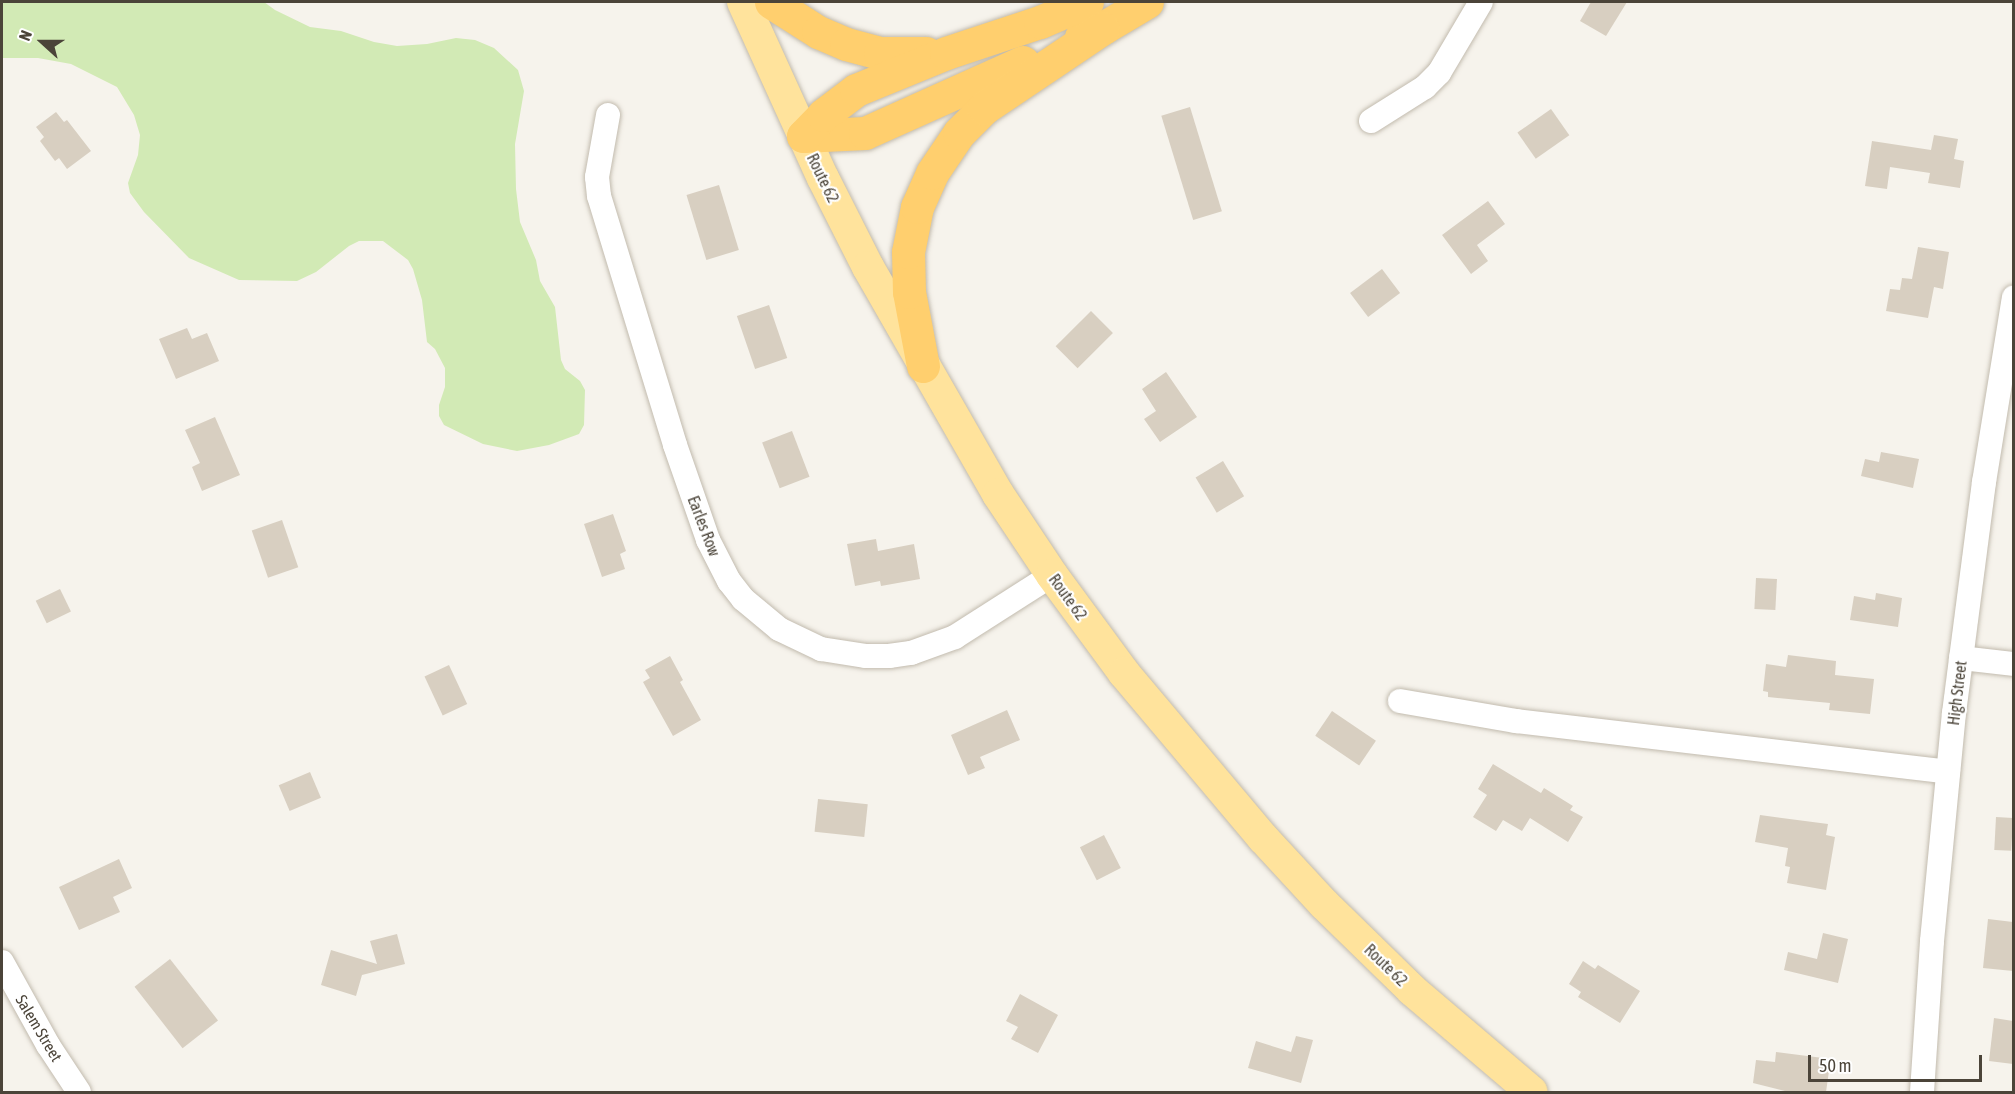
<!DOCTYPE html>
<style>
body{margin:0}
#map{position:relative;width:2015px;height:1094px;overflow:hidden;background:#f6f3ec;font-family:"Asap Condensed",sans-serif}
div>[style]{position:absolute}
.green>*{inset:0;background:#d2eab5}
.building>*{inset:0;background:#d8cfc1;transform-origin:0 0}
.roads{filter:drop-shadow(0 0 2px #c2bbae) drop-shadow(0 0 2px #c2bbae)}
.minor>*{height:24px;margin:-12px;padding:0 12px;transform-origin:12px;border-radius:12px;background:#fff}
.major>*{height:32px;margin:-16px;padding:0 16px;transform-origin:16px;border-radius:16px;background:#ffe39c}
.highway>*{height:33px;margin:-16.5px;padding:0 16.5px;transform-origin:16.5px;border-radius:16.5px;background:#ffcf6e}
span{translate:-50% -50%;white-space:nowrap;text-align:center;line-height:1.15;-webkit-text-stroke:4.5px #fff;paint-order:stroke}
.street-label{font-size:16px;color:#4b4439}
.frame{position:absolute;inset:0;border:3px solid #4b4439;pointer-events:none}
.north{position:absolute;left:12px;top:12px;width:60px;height:60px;-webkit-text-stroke:4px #fff;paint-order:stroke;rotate:291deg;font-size:16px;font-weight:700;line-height:24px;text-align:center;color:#4b4439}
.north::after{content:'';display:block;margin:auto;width:21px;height:27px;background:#4b4439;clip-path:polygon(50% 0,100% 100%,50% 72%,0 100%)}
.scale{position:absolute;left:1808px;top:1055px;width:174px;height:27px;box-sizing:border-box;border:3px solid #4b4439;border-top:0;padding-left:8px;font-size:18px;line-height:21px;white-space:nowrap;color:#4b4439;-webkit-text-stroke:4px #fff;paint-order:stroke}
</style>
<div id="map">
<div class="green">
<i style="clip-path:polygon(2px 2px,264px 2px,275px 10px,310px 27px,341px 31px,374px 42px,397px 46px,427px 44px,456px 38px,475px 40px,494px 48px,518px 70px,524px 91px,515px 144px,516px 189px,520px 222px,536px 260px,540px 281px,555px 307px,561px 360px,565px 369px,580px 381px,585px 390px,584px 425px,579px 434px,549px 445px,517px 451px,483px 444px,444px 425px,439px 416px,439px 405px,445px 387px,445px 368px,435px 349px,427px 342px,422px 300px,413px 269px,408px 260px,383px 241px,359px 241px,349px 246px,316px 272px,297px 281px,239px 280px,189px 258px,144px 212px,130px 193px,128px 183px,138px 155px,140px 135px,134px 115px,117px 87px,71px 64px,38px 58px,2px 58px)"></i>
</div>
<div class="building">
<i style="clip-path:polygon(1591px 2px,1627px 2px,1606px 36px,1580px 21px)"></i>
<i style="left:1190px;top:107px;width:109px;height:30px;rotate:73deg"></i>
<i style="left:1551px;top:109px;width:32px;height:41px;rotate:55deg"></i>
<i style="clip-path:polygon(56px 112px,64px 122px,67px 120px,91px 151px,67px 169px,59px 158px,55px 161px,40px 141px,44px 137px,36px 127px)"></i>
<i style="clip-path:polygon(1934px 135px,1958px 139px,1954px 159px,1964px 161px,1960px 188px,1928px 183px,1930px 173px,1890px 167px,1887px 189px,1865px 186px,1872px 141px,1931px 150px)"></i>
<i style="left:719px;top:185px;width:68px;height:34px;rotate:73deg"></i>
<i style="clip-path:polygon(1488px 201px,1505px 224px,1477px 245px,1488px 261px,1471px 274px,1442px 235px)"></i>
<i style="clip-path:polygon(1918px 247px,1949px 252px,1943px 289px,1934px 287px,1928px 318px,1886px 311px,1890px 289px,1900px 290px,1902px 278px,1912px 279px)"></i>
<i style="left:1382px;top:269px;width:30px;height:40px;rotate:53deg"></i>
<i style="left:769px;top:305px;width:56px;height:34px;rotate:71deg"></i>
<i style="left:1091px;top:311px;width:31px;height:50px;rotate:45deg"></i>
<i style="clip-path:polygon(187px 328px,192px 339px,207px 333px,219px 361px,176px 379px,159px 339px)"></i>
<i style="clip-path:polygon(1166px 372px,1197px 417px,1160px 442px,1144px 419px,1156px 411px,1142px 389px)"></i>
<i style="clip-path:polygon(215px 417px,240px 475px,202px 491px,192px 467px,200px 463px,185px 430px)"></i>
<i style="left:792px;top:431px;width:49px;height:32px;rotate:69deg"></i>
<i style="clip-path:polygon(1881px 452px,1919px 459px,1913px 488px,1861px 476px,1865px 459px,1879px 462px)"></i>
<i style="left:1223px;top:461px;width:41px;height:32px;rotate:59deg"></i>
<i style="clip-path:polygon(613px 514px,626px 551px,620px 554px,625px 569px,602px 577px,584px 524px)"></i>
<i style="left:282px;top:520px;width:50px;height:32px;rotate:71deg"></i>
<i style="clip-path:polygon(876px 539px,878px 551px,914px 544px,920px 579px,881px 586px,880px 581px,855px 586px,847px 544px)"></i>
<i style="left:1756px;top:578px;width:21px;height:31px;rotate:3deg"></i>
<i style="left:60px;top:589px;width:25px;height:27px;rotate:64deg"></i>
<i style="clip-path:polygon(1876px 593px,1902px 598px,1898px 627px,1850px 620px,1854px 596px,1875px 600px)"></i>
<i style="clip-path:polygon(1788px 655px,1836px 661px,1835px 675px,1874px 679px,1870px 714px,1829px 710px,1830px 703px,1768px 697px,1768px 692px,1763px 691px,1766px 664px,1786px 667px)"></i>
<i style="clip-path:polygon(670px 656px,683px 680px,680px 682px,701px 720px,673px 736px,643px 682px,650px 678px,645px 670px)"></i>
<i style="left:449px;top:665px;width:43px;height:27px;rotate:65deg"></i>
<i style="clip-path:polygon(1007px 710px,1020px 740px,980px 757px,985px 768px,968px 775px,951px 735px)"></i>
<i style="left:1332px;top:711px;width:53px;height:30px;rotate:34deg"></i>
<i style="clip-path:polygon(1493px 764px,1541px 793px,1544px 788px,1573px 806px,1570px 810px,1583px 817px,1568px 842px,1530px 818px,1522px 831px,1503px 820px,1496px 831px,1473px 817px,1487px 795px,1478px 789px)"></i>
<i style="left:310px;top:772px;width:28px;height:34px;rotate:67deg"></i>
<i style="left:818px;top:799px;width:50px;height:33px;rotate:6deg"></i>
<i style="clip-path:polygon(1760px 815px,1828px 824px,1826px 835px,1835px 837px,1826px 890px,1787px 883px,1790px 867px,1785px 866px,1788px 848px,1755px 842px)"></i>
<i style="left:1996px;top:817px;width:17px;height:33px;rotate:3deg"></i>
<i style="left:1104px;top:835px;width:37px;height:27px;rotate:63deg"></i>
<i style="clip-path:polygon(119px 859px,132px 888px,113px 897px,120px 912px,79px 930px,59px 887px)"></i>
<i style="clip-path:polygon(1988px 919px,2013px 922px,2013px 971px,1983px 968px)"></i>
<i style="clip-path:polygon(1823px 933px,1848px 939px,1838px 983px,1784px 970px,1788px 952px,1817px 959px)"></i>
<i style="clip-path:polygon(397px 934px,405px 964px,362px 975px,356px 996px,321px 985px,331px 950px,377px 964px,370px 941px)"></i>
<i style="left:170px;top:959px;width:78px;height:45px;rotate:52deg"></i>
<i style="clip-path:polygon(1583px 961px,1595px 969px,1598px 965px,1640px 991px,1620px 1023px,1578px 997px,1581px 992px,1569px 984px)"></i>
<i style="clip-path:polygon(1020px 994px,1058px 1015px,1038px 1053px,1011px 1039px,1018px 1027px,1006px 1021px)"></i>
<i style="clip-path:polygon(1994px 1018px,2013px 1021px,2013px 1064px,1989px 1061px)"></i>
<i style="clip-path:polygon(1296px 1036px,1313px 1040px,1301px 1083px,1248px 1068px,1256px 1041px,1291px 1052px)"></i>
<i style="clip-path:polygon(1776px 1052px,1823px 1058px,1823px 1063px,1830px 1064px,1826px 1092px,1789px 1092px,1753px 1083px,1756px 1060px,1775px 1062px)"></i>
</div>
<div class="roads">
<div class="minor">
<i style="left:608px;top:115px;width:63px;rotate:100.1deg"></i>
<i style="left:597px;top:177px;width:19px;rotate:84deg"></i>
<i style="left:599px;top:196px;width:260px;rotate:73deg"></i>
<i style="left:675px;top:445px;width:101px;rotate:70.8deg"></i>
<i style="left:708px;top:540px;width:46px;rotate:62.9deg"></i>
<i style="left:729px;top:581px;width:23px;rotate:52deg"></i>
<i style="left:743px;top:599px;width:47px;rotate:39.8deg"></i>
<i style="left:779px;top:629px;width:47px;rotate:25.5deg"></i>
<i style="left:821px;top:649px;width:46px;rotate:8.8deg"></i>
<i style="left:866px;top:656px;width:23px"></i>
<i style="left:889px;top:656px;width:22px;rotate:-8deg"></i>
<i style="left:911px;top:653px;width:47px;rotate:-20deg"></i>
<i style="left:955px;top:637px;width:115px;rotate:-32.6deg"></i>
<i style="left:1371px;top:121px;width:64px;rotate:-32.2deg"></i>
<i style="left:1425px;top:87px;width:20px;rotate:-45deg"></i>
<i style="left:1439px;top:73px;width:82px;rotate:-59.4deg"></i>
<i style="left:1961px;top:658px;width:53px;rotate:6.5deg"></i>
<i style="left:1400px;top:701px;width:118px;rotate:9.8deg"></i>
<i style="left:1516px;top:721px;width:435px;rotate:6.7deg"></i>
<i style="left:2px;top:962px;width:95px;rotate:61deg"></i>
<i style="left:48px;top:1045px;width:56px;rotate:56.6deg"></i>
<i style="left:1922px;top:1092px;width:151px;rotate:-86.2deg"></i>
<i style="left:1932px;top:941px;width:229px;rotate:-84.5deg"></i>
<i style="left:1954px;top:713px;width:233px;rotate:-82.6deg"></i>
<i style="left:1984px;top:482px;width:187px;rotate:-80.8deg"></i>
</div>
<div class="major">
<i style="left:743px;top:2px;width:193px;rotate:65.6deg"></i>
<i style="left:823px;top:178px;width:100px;rotate:63.2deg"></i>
<i style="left:868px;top:267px;width:262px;rotate:60.2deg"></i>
<i style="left:998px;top:494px;width:97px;rotate:56.3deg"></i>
<i style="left:1052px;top:575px;width:122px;rotate:53.7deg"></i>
<i style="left:1124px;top:673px;width:216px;rotate:49.9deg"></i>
<i style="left:1263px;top:838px;width:90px;rotate:47.3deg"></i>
<i style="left:1324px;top:904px;width:123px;rotate:44.3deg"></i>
<i style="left:1412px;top:990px;width:157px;rotate:40.4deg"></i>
</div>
<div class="highway">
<i style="left:771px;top:2px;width:56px;rotate:32.6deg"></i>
<i style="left:818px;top:32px;width:30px;rotate:23deg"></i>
<i style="left:846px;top:44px;width:35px;rotate:15deg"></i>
<i style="left:880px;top:53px;width:46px"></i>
<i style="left:1081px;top:37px;width:24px;rotate:-22deg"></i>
<i style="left:1103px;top:28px;width:51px;rotate:-30.6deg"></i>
<i style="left:803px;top:136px;width:62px;rotate:-2.8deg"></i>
<i style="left:865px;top:133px;width:173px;rotate:-24.2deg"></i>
<i style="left:803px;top:136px;width:29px;rotate:-46deg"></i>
<i style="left:823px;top:115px;width:41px;rotate:-37.1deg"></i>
<i style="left:856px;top:90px;width:97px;rotate:-22.3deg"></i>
<i style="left:946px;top:53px;width:99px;rotate:-18.3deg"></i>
<i style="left:1040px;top:22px;width:51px;rotate:-23.1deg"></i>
<i style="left:923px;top:366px;width:75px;rotate:-100.7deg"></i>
<i style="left:909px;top:292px;width:40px;rotate:-91.4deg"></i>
<i style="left:908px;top:252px;width:46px;rotate:-78.7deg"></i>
<i style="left:917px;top:207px;width:37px;rotate:-66deg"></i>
<i style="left:932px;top:173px;width:48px;rotate:-56deg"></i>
<i style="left:959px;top:133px;width:35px;rotate:-45deg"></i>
<i style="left:984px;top:108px;width:143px;rotate:-33.9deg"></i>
</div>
</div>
<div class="street-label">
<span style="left:823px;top:178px;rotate:64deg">Route 62</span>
<span style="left:704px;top:526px;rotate:69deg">Earles Row</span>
<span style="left:1068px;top:597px;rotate:54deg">Route 62</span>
<span style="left:1957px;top:693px;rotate:-83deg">High Street</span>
<span style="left:1386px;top:965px;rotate:44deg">Route 62</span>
<span style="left:39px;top:1028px;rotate:59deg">Salem Street</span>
</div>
<div class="frame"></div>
<div class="north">N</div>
<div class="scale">50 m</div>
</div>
